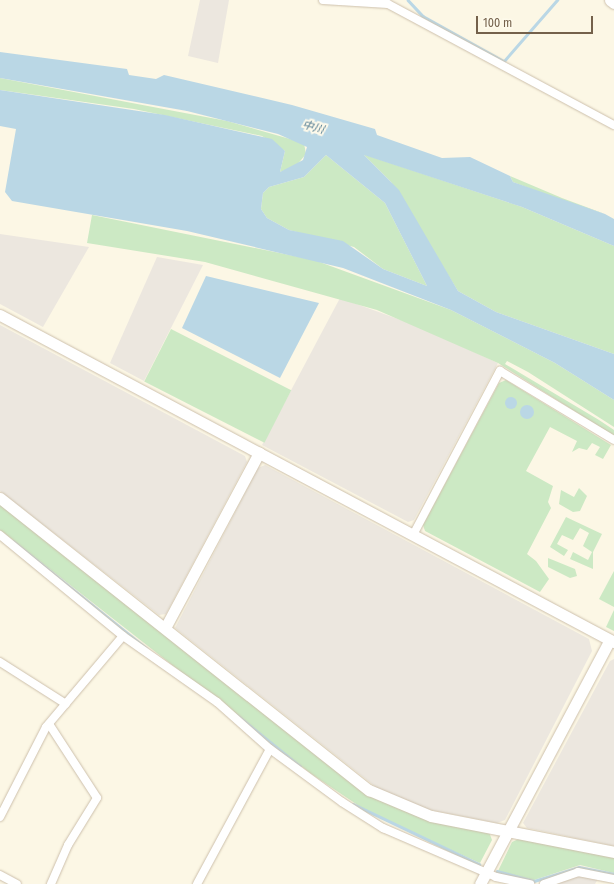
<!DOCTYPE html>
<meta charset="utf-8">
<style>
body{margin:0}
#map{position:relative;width:614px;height:884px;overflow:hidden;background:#fcf7e5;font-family:"Fira Sans Condensed","Noto Sans JP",sans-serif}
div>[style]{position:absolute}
.industrial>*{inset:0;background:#ece7df}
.green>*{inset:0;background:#cce9c4;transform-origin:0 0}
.water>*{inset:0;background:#bad7e5}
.round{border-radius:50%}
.stream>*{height:2.5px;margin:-1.25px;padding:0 1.25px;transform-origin:1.25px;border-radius:1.25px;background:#bad7e5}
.roads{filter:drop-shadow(0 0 1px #cdc0ac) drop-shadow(0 0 1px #cdc0ac)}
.street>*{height:8px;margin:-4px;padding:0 4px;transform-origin:4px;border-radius:4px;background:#fff}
.secondary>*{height:11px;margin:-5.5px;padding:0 5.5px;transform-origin:5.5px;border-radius:5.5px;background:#fff}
span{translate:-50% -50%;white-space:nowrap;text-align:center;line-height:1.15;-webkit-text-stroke:4px #fefaeb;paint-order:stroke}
.water-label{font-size:11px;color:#49758d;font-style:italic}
.scale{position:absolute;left:476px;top:16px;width:117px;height:18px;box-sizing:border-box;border:2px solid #74614b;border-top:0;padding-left:5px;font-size:12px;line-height:14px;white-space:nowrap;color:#74614b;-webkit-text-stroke:3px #fefaeb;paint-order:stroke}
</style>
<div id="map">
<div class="industrial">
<i style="clip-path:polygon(200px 0,229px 0,218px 63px,188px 56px)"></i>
<i style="clip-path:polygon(0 234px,89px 247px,43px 327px,0 304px)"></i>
<i style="clip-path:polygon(157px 257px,203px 265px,144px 381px,110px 363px)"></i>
<i style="clip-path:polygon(340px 298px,420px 327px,498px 363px,414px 520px,408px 522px,262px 445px)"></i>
<i style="clip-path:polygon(0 325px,245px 456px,247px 462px,166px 614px,159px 615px,0 491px)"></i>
<i style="clip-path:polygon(265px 465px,589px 639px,592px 651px,505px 820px,497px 823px,430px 810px,377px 788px,175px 628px,258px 468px)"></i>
<i style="clip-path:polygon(614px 659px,614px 846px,527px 828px,523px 823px,610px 661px)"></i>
<i style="clip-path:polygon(575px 876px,599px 877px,595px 884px,556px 884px)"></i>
</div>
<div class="green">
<i style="clip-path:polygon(0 78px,227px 121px,304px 143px,306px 154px,296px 166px,280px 172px,285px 151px,262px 136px,134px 109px,0 90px)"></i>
<i style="clip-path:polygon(363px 154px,522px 207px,614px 246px,614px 354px,496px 312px,458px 291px,391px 182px)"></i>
<i style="clip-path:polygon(326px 155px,385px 203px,427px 286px,383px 269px,354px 247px,289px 230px,267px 218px,261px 209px,263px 193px,269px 187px,304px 177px)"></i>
<i style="clip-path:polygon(510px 176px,562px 198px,605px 214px,557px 199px,513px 182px)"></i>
<i style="clip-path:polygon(92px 215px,314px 260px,451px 310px,555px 363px,614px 400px,614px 427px,528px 372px,507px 361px,505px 364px,599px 420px,614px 430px,614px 436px,498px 363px,377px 310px,205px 262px,87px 243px)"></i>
<i style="left:171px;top:329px;width:135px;height:59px;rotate:27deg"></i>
<i style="clip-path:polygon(506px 380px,611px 445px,603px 459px,595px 455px,600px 447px,592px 443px,587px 450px,579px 448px,572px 452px,577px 441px,550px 427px,526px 471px,553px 486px,548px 502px,551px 508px,527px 554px,536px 561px,549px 579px,540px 592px,425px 531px,423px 525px,499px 383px)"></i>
<i style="clip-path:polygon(579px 488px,587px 496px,580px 511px,573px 512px,559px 504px,561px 490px,574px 497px)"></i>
<i style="clip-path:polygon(0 504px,368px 795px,425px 819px,489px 832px,492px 840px,480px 863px,371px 814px,310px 773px,0 530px)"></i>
<i style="clip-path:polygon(566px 517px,602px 534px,593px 552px,593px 569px,570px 559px,573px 552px,588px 560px,592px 552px,583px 546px,589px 533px,580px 528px,573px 540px,562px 535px,557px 544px,568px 550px,564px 556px,550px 547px)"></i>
<i style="clip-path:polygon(548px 558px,575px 569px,577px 576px,570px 578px,548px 567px)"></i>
<i style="clip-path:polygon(614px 571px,614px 607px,599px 599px)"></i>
<i style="clip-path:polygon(614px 610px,614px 631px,606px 627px)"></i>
<i style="clip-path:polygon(523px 837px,614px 857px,614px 873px,580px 865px,534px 880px,498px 871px,512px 842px)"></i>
</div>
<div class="water">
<i style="clip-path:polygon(evenodd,0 52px,127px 69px,129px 75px,156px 79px,164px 75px,292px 105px,375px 129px,377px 135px,442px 158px,470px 157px,510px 176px,513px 182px,605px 214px,614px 219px,614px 246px,522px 207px,364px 155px,399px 190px,458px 291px,496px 312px,614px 354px,614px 400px,555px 363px,451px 310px,343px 268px,187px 231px,12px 201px,5px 192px,16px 129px,0 126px,0 90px,165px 115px,272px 139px,285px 151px,280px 172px,303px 160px,307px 147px,278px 134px,187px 111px,0 78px,0 52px,326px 155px,385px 203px,427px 286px,383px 269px,343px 241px,289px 230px,267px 218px,261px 209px,263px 193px,269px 187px,304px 177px,326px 155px)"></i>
<i style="clip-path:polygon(206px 276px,319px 303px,280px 378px,182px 328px)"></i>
<i class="round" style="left:505px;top:397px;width:12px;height:12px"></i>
<i class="round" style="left:520px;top:405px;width:14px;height:14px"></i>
</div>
<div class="stream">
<i style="left:408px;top:0;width:22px;rotate:47deg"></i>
<i style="left:423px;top:16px;width:93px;rotate:29.1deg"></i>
<i style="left:504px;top:61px;width:81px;rotate:-49deg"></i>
<i style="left:13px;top:541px;width:171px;rotate:38.8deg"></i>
<i style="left:237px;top:715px;width:81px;rotate:39deg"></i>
<i style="left:353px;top:804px;width:140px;rotate:25.5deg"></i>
<i style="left:497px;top:871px;width:38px;rotate:15deg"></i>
<i style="left:534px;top:881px;width:47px;rotate:-17.3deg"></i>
<i style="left:579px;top:867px;width:36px;rotate:11deg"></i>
</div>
<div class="roads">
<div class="street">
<i style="left:323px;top:0;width:65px;rotate:3.5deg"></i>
<i style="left:388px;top:4px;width:256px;rotate:28.2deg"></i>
<i style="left:0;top:535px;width:159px;rotate:39.4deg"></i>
<i style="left:123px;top:636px;width:115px;rotate:35.1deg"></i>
<i style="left:217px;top:702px;width:71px;rotate:41.6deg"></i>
<i style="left:270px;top:749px;width:89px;rotate:36.4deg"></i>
<i style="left:342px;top:802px;width:49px;rotate:32.4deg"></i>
<i style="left:383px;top:828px;width:123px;rotate:23.4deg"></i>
<i style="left:496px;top:877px;width:35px;rotate:12deg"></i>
<i style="left:413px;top:535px;width:186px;rotate:-62.1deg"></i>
<i style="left:500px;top:371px;width:133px;rotate:31.2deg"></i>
<i style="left:0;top:662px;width:78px;rotate:32.5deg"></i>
<i style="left:49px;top:724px;width:88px;rotate:57deg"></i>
<i style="left:97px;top:798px;width:55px;rotate:121.7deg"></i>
<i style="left:68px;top:845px;width:43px;rotate:113.6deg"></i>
<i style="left:0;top:817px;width:101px;rotate:-62.9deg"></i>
<i style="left:46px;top:727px;width:119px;rotate:-49.8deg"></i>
<i style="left:0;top:875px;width:19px;rotate:28deg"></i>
<i style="left:197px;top:884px;width:153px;rotate:-61.6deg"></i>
<i style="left:544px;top:884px;width:36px;rotate:-19deg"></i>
<i style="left:578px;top:872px;width:37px;rotate:11deg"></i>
</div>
<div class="secondary">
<i style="left:610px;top:0;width:5px;rotate:37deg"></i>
<i style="left:0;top:315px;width:696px;rotate:28.04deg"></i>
<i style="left:0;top:498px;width:471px;rotate:38.4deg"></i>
<i style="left:369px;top:790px;width:67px;rotate:22.8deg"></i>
<i style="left:431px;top:816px;width:187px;rotate:11.1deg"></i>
<i style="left:165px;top:628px;width:199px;rotate:-61.8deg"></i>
<i style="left:480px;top:884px;width:276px;rotate:-62deg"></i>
</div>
</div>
<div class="water-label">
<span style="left:313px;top:128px;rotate:16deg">中川</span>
</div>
<div class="scale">100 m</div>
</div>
